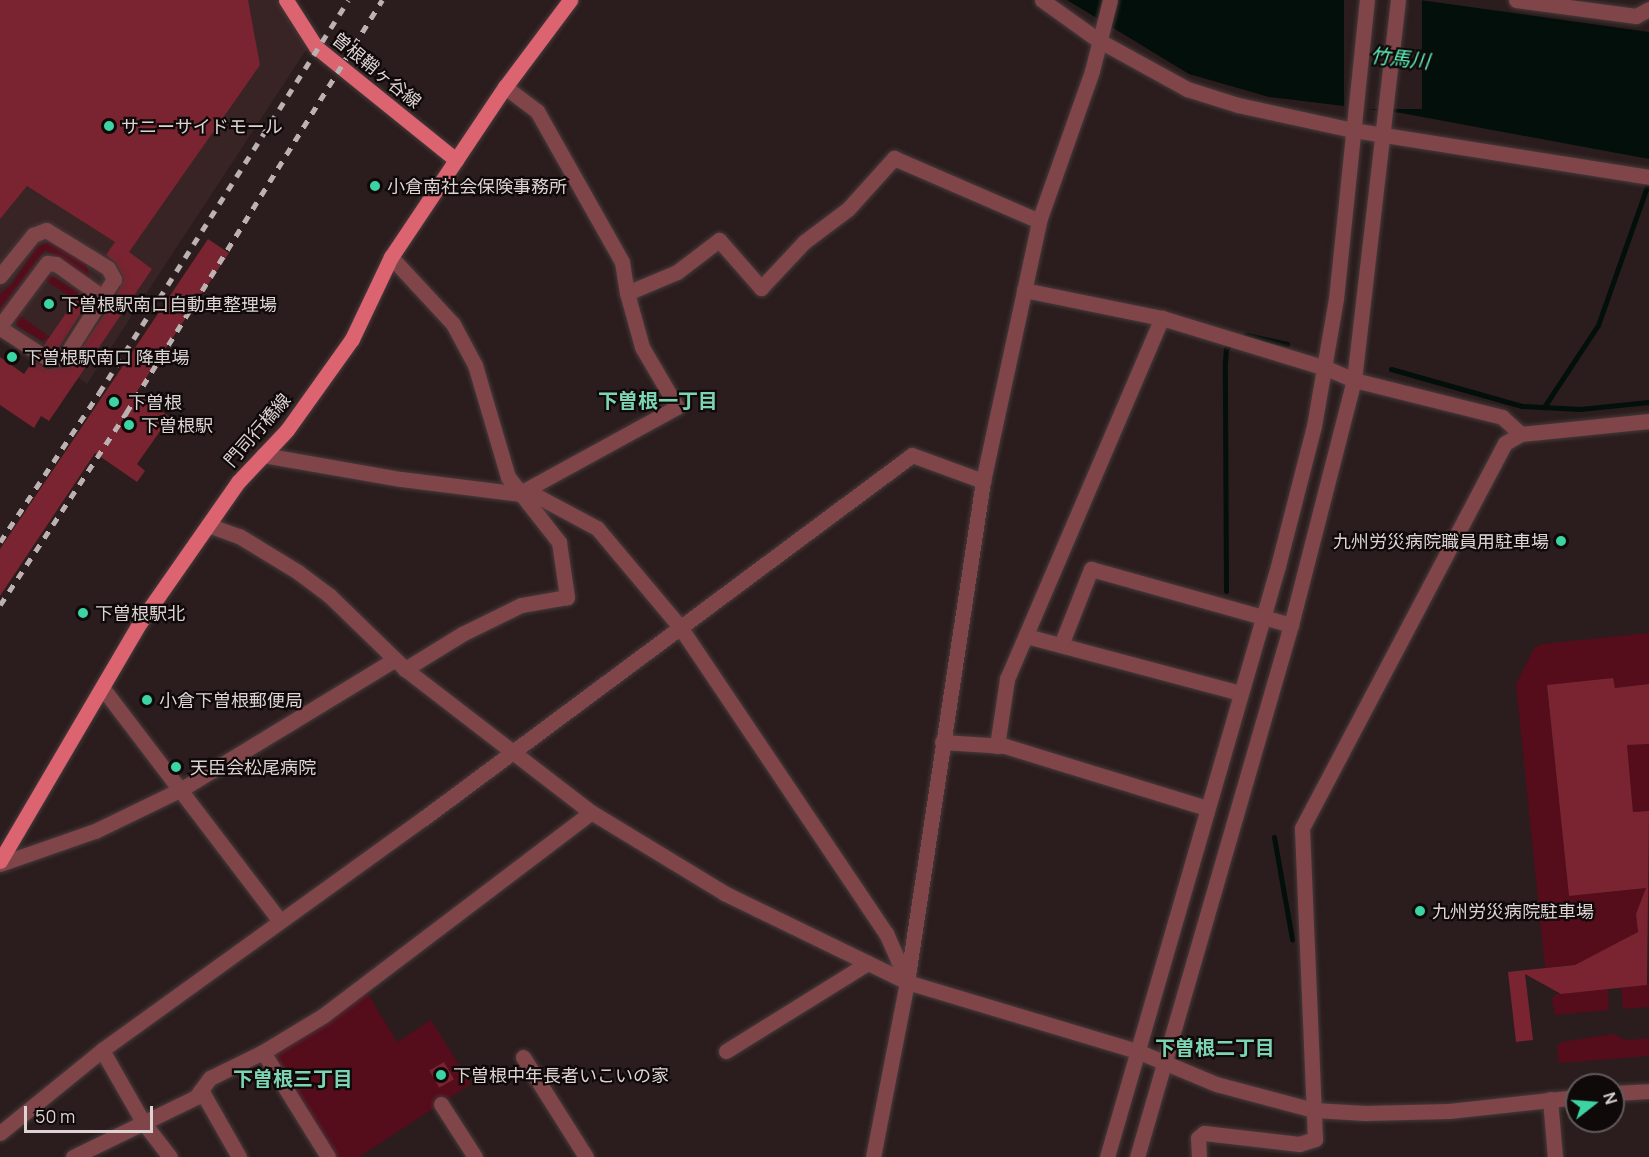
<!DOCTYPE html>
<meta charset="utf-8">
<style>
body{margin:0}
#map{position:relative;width:1649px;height:1157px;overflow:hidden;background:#2b1d1d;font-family:Manrope,"Noto Sans JP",sans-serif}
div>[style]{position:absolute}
.built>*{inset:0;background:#392425}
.green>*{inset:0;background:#550c1b}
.water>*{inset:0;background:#030f0a}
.pier>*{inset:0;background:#2b1d1d;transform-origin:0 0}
.stream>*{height:5px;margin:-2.5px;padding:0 2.5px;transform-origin:2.5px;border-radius:2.5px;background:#030f0a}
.building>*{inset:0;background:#792430;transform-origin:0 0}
.roads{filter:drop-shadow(0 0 2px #473a3a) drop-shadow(0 0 2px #473a3a)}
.minor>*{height:15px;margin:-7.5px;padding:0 7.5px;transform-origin:7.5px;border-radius:7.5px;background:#7f4549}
.tertiary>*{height:15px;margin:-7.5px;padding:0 7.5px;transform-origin:7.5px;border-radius:7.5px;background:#7f4549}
.primary>*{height:15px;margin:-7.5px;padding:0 7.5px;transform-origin:7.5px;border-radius:7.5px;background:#dc6370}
.rail>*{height:4.5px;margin-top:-2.25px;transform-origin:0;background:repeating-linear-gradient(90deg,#bdb2b2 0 8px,transparent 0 16px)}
.dots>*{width:16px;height:16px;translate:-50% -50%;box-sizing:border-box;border:3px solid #0f0909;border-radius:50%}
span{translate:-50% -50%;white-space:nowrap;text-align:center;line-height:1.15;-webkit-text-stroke:4.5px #0f0909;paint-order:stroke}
.street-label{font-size:18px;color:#ddd3d3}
.poi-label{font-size:18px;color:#ddd3d3}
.left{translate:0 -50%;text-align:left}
.right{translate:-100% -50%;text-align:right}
.water-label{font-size:20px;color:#5bf2be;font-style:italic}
.neighbourhood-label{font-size:20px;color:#7cd5b2;font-weight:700}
.north{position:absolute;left:1565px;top:1073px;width:60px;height:60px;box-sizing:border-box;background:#0f0909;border:2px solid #615a5a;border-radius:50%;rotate:73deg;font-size:16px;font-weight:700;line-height:24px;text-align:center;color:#ddd3d3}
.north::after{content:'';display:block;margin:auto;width:21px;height:27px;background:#3cd4a3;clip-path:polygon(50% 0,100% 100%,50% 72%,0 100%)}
.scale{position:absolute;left:24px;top:1106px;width:129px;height:27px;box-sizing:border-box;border:3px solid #ddd3d3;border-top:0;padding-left:8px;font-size:18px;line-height:21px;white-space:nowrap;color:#ddd3d3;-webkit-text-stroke:4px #0f0909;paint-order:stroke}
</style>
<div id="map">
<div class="built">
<i style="clip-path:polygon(0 0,280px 0,308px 47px,87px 384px,0 319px)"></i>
</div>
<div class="green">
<i style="clip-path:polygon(48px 242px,86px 264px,90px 278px,45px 250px,0 310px,0 294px,12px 284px,37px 246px)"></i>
<i style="clip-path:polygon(46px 273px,79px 292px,75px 300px,42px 278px,18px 314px,50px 337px,42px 341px,17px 326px,15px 316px)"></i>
<i style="clip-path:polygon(1649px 633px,1649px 684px,1615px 688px,1547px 686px,1569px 896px,1649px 888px,1649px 895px,1636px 914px,1638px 932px,1587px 959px,1588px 963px,1545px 968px,1516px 684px,1534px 648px,1541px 644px)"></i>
<i style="clip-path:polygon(1649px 744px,1649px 811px,1633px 812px,1627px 745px)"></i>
<i style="clip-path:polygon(1649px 984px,1649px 1007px,1623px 1009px,1621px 988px)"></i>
<i style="clip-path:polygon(365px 989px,397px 1042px,431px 1020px,471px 1084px,359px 1157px,334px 1157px,269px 1054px,280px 1045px,302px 1039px)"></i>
<i style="clip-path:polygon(1608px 989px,1609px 1010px,1555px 1015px,1552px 999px,1556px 994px)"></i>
<i style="clip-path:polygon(1613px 1034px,1626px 1040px,1649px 1038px,1649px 1056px,1559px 1063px,1557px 1048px,1561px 1042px)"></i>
</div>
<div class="water">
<i style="clip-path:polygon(1067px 0,1420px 0,1649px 32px,1649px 159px,1401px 113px,1269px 97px,1189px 74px)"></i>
</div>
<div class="pier">
<i style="left:1344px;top:0;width:78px;height:109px"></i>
</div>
<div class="stream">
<i style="left:1240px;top:338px;width:8px;rotate:-23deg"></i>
<i style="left:1247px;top:335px;width:41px;rotate:12.7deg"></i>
<i style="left:1391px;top:369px;width:136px;rotate:15.8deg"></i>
<i style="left:1522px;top:406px;width:58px;rotate:3deg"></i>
<i style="left:1580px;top:409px;width:69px;rotate:-5.8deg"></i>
<i style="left:1544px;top:407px;width:98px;rotate:-56.6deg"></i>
<i style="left:1598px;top:325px;width:153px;rotate:-70.5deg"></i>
<i style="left:1226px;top:591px;width:229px;rotate:-90.3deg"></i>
<i style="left:1225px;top:362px;width:13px;rotate:-86deg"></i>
<i style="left:1226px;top:349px;width:8px;rotate:-45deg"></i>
<i style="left:1274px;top:837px;width:104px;rotate:80deg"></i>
</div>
<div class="building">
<i style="clip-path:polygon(0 0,248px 0,260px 65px,129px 252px,152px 269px,49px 421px,41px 416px,34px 428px,0 405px,0 357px,24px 374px,33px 361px,48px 369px,69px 366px,112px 303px,124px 279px,116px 263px,106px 255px,115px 242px,27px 186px,0 219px)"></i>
<i style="clip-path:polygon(208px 239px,229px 253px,136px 393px,170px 417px,137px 464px,145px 471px,137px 482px,95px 453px,0 596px,0 549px)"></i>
<i style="clip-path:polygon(80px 293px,89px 300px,58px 349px,51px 349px,44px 345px)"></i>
<i style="clip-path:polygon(1613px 678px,1615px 688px,1649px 684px,1649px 744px,1627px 745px,1633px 812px,1649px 811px,1647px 985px,1561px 994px,1525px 974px,1533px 1040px,1516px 1042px,1508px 972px,1575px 965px,1638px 932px,1636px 914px,1646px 888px,1569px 896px,1547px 685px)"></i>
<i style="left:444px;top:1062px;width:20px;height:17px;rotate:60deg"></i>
</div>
<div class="roads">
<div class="minor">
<i style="left:1042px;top:0;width:69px;rotate:35.5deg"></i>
<i style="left:1098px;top:40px;width:102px;rotate:28.8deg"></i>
<i style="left:1187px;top:89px;width:53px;rotate:17.4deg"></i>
<i style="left:1238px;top:105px;width:118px;rotate:12.3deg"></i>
<i style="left:1353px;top:130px;width:300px;rotate:9deg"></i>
<i style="left:1516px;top:0;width:121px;rotate:7.6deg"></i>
<i style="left:1636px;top:16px;width:15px;rotate:-28deg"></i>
<i style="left:505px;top:87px;width:40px;rotate:37deg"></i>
<i style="left:537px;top:111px;width:173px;rotate:60.6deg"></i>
<i style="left:622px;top:262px;width:31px;rotate:81deg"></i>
<i style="left:627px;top:293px;width:54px;rotate:-22.8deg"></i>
<i style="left:677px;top:272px;width:53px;rotate:-37.3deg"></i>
<i style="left:719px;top:240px;width:64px;rotate:48.8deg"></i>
<i style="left:761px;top:288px;width:63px;rotate:-46.9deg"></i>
<i style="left:804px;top:242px;width:55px;rotate:-36.9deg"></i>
<i style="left:848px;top:209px;width:69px;rotate:-48deg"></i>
<i style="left:894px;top:158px;width:158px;rotate:23.5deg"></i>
<i style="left:391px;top:257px;width:91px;rotate:47.2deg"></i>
<i style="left:453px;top:324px;width:47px;rotate:61.8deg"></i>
<i style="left:475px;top:365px;width:117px;rotate:73.6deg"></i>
<i style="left:508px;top:477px;width:83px;rotate:51.9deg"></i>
<i style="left:559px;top:542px;width:56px;rotate:81.7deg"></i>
<i style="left:567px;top:597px;width:47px;rotate:170.1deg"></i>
<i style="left:521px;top:605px;width:66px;rotate:153.8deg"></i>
<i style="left:462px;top:634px;width:67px;rotate:148.4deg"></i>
<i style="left:0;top:276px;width:53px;rotate:-51.2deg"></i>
<i style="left:33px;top:235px;width:14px;rotate:-21deg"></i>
<i style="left:46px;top:230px;width:73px;rotate:31.5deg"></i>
<i style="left:108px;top:268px;width:13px;rotate:61deg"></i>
<i style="left:114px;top:279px;width:93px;rotate:122.3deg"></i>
<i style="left:64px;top:358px;width:16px;rotate:176deg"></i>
<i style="left:48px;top:359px;width:57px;rotate:-147.1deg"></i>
<i style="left:1024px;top:290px;width:141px;rotate:11.5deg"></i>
<i style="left:1162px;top:318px;width:171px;rotate:17deg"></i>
<i style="left:0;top:326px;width:79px;rotate:-53.3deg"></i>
<i style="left:47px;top:263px;width:9px;rotate:6deg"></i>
<i style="left:56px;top:264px;width:59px;rotate:35.3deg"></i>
<i style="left:263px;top:455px;width:140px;rotate:9.9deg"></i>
<i style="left:401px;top:479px;width:137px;rotate:7.1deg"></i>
<i style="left:537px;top:496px;width:68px;rotate:28.1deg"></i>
<i style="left:597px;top:528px;width:129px;rotate:50deg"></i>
<i style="left:680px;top:627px;width:369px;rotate:56.1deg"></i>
<i style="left:886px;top:933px;width:50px;rotate:66.5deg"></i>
<i style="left:520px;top:493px;width:179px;rotate:-28.7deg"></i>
<i style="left:677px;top:407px;width:69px;rotate:-120.3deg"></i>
<i style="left:642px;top:347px;width:56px;rotate:-105.5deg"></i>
<i style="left:1026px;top:636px;width:221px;rotate:14.9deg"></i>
<i style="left:1061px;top:645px;width:82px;rotate:-68.5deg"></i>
<i style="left:1091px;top:569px;width:208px;rotate:15.6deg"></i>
<i style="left:104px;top:690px;width:289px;rotate:52.7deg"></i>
<i style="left:942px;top:742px;width:63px;rotate:3.6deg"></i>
<i style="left:1005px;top:746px;width:211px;rotate:17.1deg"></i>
<i style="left:997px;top:746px;width:68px;rotate:-81.5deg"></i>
<i style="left:1007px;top:679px;width:393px;rotate:-66.8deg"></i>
<i style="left:0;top:864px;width:101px;rotate:-19.2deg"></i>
<i style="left:95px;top:831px;width:94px;rotate:-25.8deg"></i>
<i style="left:180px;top:790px;width:250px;rotate:-31.3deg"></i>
<i style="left:907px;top:982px;width:507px;rotate:-81.37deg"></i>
<i style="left:983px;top:481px;width:266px;rotate:-77.8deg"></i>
<i style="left:1039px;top:221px;width:159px;rotate:-70.5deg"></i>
<i style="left:1092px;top:71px;width:73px;rotate:-75.8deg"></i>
<i style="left:102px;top:1050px;width:83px;rotate:60.3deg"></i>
<i style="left:143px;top:1122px;width:44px;rotate:52.4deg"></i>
<i style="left:726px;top:1051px;width:167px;rotate:-31.8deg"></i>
<i style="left:263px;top:1052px;width:71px;rotate:-31.2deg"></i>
<i style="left:324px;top:1015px;width:335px;rotate:-37.2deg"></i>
<i style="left:523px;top:1057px;width:118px;rotate:57.8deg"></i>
<i style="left:201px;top:1090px;width:77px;rotate:60.4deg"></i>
<i style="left:1550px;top:1099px;width:58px;rotate:85.1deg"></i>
<i style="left:441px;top:1104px;width:63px;rotate:57.3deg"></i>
<i style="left:0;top:1133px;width:132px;rotate:-39.1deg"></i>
<i style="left:102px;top:1050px;width:397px;rotate:-35.8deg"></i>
<i style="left:424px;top:818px;width:608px;rotate:-36.64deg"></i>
<i style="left:912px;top:455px;width:76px;rotate:20.1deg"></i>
<i style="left:73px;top:1157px;width:137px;rotate:-26deg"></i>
<i style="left:196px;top:1097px;width:24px;rotate:-54deg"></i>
<i style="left:210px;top:1078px;width:59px;rotate:-26.1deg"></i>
<i style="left:263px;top:1052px;width:123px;rotate:58.2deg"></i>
<i style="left:1199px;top:1157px;width:19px;rotate:-93deg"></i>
<i style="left:1198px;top:1138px;width:8px;rotate:-40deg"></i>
<i style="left:1204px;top:1133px;width:96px;rotate:6.6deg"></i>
<i style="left:1299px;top:1144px;width:17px;rotate:-17deg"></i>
<i style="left:1315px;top:1139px;width:311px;rotate:-92.4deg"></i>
<i style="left:1302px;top:828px;width:435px;rotate:-62.2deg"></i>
<i style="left:1505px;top:443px;width:18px;rotate:-29deg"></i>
</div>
<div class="tertiary">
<i style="left:1326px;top:368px;width:30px;rotate:23deg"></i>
<i style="left:1354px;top:380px;width:153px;rotate:14deg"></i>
<i style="left:1502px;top:417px;width:25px;rotate:42deg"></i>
<i style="left:1521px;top:434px;width:129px;rotate:-5.8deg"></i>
<i style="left:208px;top:525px;width:33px;rotate:20deg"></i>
<i style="left:239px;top:536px;width:69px;rotate:31.4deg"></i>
<i style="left:298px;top:572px;width:40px;rotate:37deg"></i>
<i style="left:330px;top:596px;width:105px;rotate:44.2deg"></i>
<i style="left:405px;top:669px;width:235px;rotate:37.6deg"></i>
<i style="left:591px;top:812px;width:156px;rotate:31.3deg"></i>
<i style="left:724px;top:893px;width:203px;rotate:25.9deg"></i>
<i style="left:907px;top:982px;width:240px;rotate:16.7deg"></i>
<i style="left:1137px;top:1051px;width:86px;rotate:22.7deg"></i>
<i style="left:1216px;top:1084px;width:101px;rotate:14.9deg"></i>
<i style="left:1314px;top:1110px;width:51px;rotate:3.4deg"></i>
<i style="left:1365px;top:1113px;width:84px;rotate:-1.4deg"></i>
<i style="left:1449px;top:1111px;width:129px;rotate:-6.2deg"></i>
<i style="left:1613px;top:1093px;width:36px;rotate:-3deg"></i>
<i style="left:873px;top:1157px;width:178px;rotate:-79deg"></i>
<i style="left:1107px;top:1157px;width:615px;rotate:-73.86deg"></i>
<i style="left:1278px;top:566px;width:145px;rotate:-75.6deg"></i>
<i style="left:1314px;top:426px;width:129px;rotate:-80.2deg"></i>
<i style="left:1336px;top:299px;width:301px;rotate:-84.1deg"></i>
<i style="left:1137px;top:1157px;width:554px;rotate:-73.86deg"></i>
<i style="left:1291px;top:625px;width:253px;rotate:-75.6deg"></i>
<i style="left:1354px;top:380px;width:383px;rotate:-83.4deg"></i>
</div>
<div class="primary">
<i style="left:286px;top:0;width:56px;rotate:57.4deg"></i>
<i style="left:316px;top:47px;width:180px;rotate:38.9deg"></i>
<i style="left:0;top:861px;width:278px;rotate:-59.6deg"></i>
<i style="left:141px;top:621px;width:169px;rotate:-55.1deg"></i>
<i style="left:238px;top:482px;width:71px;rotate:-46.7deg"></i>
<i style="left:287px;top:430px;width:112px;rotate:-54.5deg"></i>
<i style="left:352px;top:339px;width:91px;rotate:-64.6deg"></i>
<i style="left:391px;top:257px;width:205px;rotate:-56.2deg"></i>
<i style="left:505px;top:87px;width:109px;rotate:-53.2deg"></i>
</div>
</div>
<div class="rail">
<i style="left:0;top:542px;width:179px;rotate:-56.4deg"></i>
<i style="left:99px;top:393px;width:465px;rotate:-57.6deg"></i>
<i style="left:0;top:605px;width:230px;rotate:-56.7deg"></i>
<i style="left:126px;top:413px;width:486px;rotate:-58.2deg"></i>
</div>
<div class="dots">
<i style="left:109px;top:126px;background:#3cd4a3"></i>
<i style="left:375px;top:186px;background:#3cd4a3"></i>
<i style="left:49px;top:304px;background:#3cd4a3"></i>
<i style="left:12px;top:357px;background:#3cd4a3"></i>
<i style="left:114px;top:402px;background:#3cd4a3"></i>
<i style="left:129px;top:425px;background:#3cd4a3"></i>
<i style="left:1561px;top:541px;background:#3cd4a3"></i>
<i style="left:83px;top:613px;background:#3cd4a3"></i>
<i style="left:147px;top:700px;background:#3cd4a3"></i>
<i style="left:176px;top:767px;background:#3cd4a3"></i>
<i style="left:1420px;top:911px;background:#3cd4a3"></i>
<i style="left:441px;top:1075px;background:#3cd4a3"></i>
</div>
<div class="street-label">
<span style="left:377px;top:70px;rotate:39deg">曽根鞘ヶ谷線</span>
<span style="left:257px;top:430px;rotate:-49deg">門司行橋線</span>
</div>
<div class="poi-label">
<span class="left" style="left:121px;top:126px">サニーサイドモール</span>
<span class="left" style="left:387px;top:186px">小倉南社会保険事務所</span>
<span class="left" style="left:61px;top:304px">下曽根駅南口自動車整理場</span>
<span class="left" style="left:24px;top:357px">下曽根駅南口 降車場</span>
<span class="left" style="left:128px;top:402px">下曽根</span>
<span class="left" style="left:141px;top:425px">下曽根駅</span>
<span class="right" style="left:1549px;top:541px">九州労災病院職員用駐車場</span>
<span class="left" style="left:95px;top:613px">下曽根駅北</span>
<span class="left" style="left:159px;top:700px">小倉下曽根郵便局</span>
<span class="left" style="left:190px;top:767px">天臣会松尾病院</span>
<span class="left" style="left:1432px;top:911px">九州労災病院駐車場</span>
<span class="left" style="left:453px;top:1075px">下曽根中年長者いこいの家</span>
</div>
<div class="water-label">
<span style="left:1400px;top:58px;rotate:6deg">竹馬川</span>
</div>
<div class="neighbourhood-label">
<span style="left:658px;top:400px">下曽根一丁目</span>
<span style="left:1215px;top:1047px">下曽根二丁目</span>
<span style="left:293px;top:1078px">下曽根三丁目</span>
</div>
<div class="north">N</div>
<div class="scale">50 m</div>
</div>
